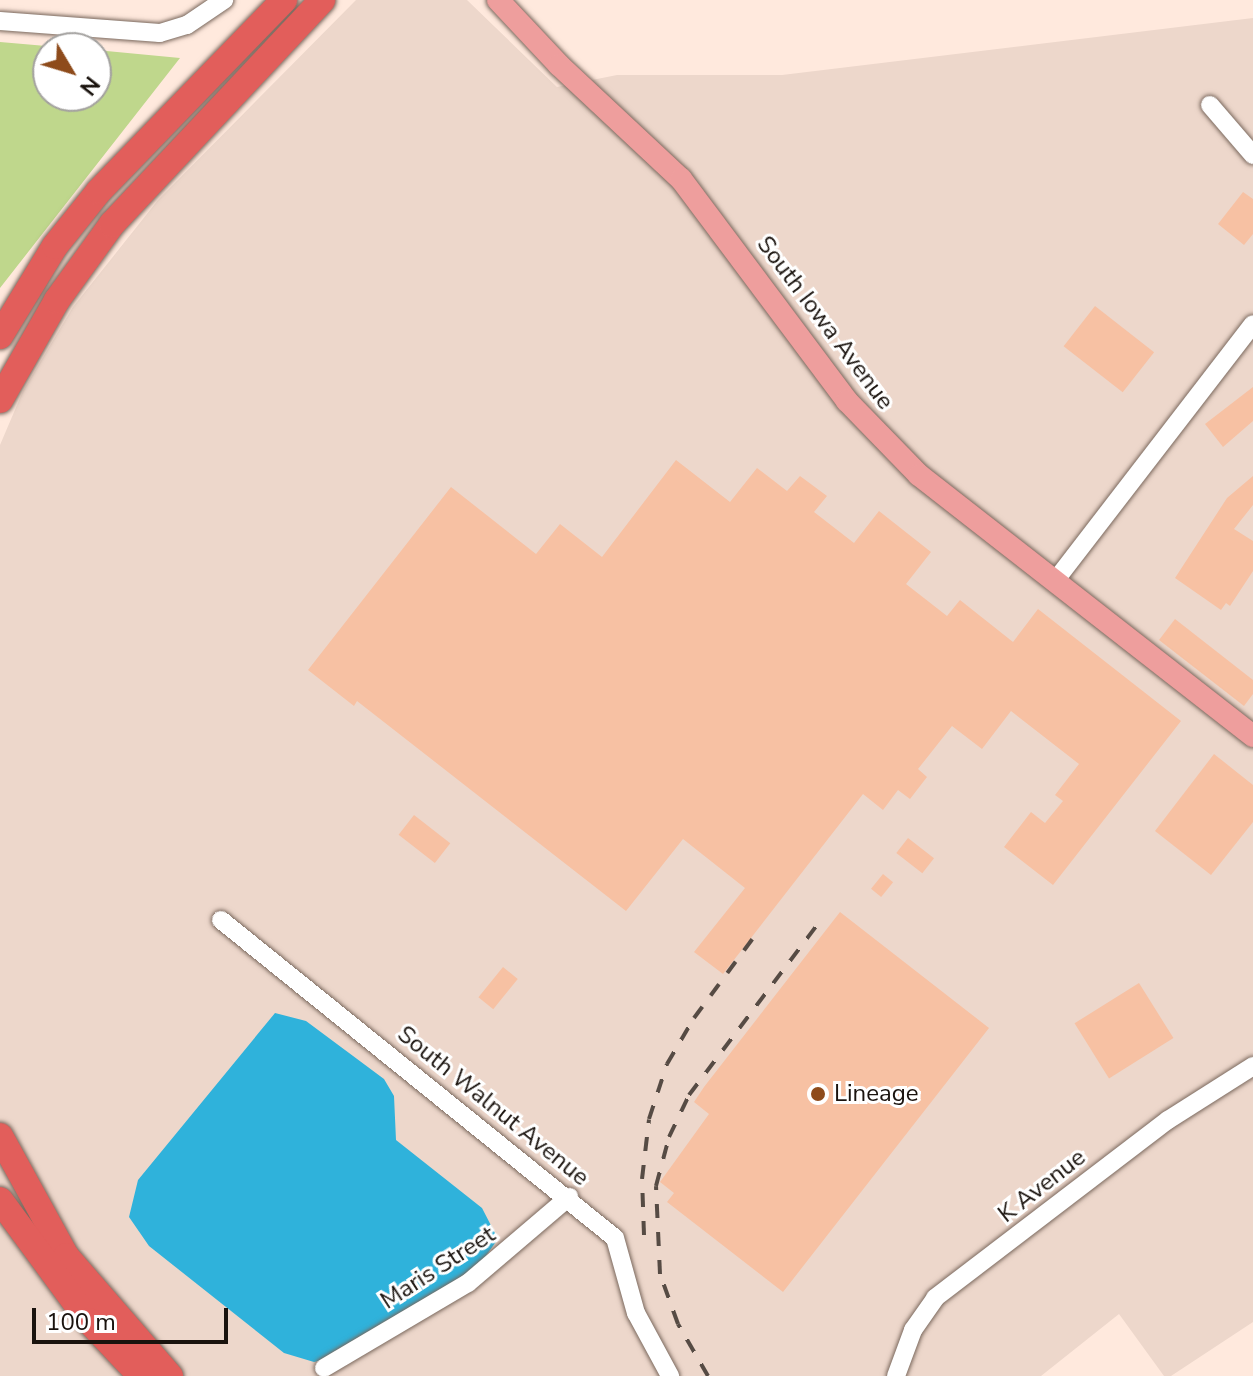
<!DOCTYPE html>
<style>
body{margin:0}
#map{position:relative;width:1253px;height:1376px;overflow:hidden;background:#ffe9dd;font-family:"Nunito Sans",sans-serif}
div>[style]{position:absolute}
.industrial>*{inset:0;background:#edd7cb}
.green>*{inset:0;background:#bfd78c}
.water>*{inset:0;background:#2fb2db}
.building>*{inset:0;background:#f7c1a3;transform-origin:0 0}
.roads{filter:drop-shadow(0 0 2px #7a685d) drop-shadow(0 0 2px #7a685d)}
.minor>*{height:18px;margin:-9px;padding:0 9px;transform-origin:9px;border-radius:9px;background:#fff}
.major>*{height:22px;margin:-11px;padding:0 11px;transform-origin:11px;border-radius:11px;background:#ee9e9d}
.highway>*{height:26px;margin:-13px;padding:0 13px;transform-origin:13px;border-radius:13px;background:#e25e5b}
.rail>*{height:4px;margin-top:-2px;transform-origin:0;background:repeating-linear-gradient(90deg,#564b44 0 14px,transparent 0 28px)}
.dots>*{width:22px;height:22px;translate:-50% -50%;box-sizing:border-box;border:4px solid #fff;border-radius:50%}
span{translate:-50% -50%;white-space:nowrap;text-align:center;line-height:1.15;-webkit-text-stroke:6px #fff;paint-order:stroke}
.street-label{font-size:24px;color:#1a130e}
.poi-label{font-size:24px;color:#1a130e}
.left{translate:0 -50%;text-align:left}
.north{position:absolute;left:32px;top:32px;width:80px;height:80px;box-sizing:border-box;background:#fff;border:2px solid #a3a19f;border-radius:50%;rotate:128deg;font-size:22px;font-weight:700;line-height:32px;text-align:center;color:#1a130e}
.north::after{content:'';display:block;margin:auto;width:28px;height:36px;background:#8e4b1b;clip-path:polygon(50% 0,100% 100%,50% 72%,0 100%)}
.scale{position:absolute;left:32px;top:1308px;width:196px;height:36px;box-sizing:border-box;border:4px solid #1a130e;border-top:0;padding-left:10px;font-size:24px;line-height:28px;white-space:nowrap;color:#1a130e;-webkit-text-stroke:6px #fff;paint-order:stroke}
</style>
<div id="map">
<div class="industrial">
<i style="clip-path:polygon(356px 0,467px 0,557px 87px,617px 75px,782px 75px,1253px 18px,1253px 1322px,1171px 1376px,1164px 1376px,1119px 1314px,1041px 1376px,0 1376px,0 445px,23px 391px,73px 307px,158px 200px)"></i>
</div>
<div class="green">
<i style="clip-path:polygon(0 42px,69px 48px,48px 48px,48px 96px,96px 96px,96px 50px,180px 58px,0 288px)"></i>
</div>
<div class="water">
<i style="clip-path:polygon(275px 1013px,306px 1021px,384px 1079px,394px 1096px,396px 1140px,482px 1208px,498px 1239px,475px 1271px,329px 1359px,314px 1362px,284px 1353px,149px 1246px,129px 1217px,138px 1180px)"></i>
</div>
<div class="building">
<i style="clip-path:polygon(1243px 192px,1253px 199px,1253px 234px,1244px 245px,1218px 224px)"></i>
<i style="left:1095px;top:306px;width:75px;height:51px;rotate:38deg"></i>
<i style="clip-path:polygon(1253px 387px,1253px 421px,1223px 447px,1205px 424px)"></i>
<i style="clip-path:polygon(676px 460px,730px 502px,757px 468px,787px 491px,800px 476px,827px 496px,814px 512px,854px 543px,879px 511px,931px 552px,906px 584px,947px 616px,960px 600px,1013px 642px,1038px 609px,1181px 721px,1053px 885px,1004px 847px,1031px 812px,1045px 823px,1063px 801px,1055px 795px,1079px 764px,1011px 711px,982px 749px,952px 726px,918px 769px,927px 777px,910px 799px,898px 790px,883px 810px,863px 794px,723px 974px,694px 952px,745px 888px,683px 839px,626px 911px,357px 701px,354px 706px,308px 670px,451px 487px,536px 554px,560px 524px,602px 557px)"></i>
<i style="clip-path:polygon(1253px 476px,1253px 505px,1234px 529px,1253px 541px,1253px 571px,1230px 606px,1226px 603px,1221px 610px,1175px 578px,1227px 498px)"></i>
<i style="clip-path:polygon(1175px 619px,1253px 680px,1253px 694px,1244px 706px,1159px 640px)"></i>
<i style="clip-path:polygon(1214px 754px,1253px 785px,1253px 822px,1211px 875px,1155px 831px)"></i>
<i style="left:414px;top:815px;width:46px;height:25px;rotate:38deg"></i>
<i style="left:908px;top:838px;width:33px;height:19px;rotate:38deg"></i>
<i style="left:883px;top:874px;width:13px;height:19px;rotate:39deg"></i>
<i style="clip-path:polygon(840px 912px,989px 1028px,783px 1292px,667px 1202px,674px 1193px,660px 1182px,709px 1114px,694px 1102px,704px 1087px)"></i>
<i style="left:503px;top:967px;width:19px;height:39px;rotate:39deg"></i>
<i style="left:1139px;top:983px;width:65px;height:76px;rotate:58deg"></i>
</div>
<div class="roads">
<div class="minor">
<i style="left:0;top:21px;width:160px;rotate:4.3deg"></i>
<i style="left:160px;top:33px;width:28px;rotate:-17deg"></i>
<i style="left:187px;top:25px;width:45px;rotate:-34deg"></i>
<i style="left:1210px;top:105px;width:66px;rotate:49.3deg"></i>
<i style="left:1055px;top:581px;width:324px;rotate:-52.4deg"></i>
<i style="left:221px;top:920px;width:506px;rotate:38.91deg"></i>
<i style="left:615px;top:1238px;width:78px;rotate:74.4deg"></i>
<i style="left:636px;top:1313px;width:72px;rotate:61.6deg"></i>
<i style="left:324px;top:1368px;width:167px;rotate:-30.6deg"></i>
<i style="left:468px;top:1283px;width:133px;rotate:-40.4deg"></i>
<i style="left:896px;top:1376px;width:49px;rotate:-69.7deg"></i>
<i style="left:913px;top:1330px;width:39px;rotate:-55deg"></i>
<i style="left:935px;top:1298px;width:293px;rotate:-37.4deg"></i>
<i style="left:1168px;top:1120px;width:101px;rotate:-32.4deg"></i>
</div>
<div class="major">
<i style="left:498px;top:0;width:89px;rotate:46.8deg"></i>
<i style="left:559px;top:65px;width:167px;rotate:43.1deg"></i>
<i style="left:681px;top:179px;width:277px;rotate:53.2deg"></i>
<i style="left:847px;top:401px;width:103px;rotate:45.8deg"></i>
<i style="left:919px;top:475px;width:424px;rotate:38deg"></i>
</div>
<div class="highway">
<i style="left:0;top:336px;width:105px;rotate:-58.6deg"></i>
<i style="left:55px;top:246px;width:70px;rotate:-51.3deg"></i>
<i style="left:99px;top:191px;width:266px;rotate:-45.9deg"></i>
<i style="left:0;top:400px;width:115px;rotate:-60.3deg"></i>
<i style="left:57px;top:300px;width:94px;rotate:-54.1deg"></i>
<i style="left:112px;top:224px;width:307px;rotate:-46.8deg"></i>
<i style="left:0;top:1136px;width:137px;rotate:61.2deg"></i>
<i style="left:66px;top:1256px;width:159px;rotate:49.1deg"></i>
<i style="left:0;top:1200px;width:150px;rotate:53.7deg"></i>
<i style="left:89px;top:1321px;width:76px;rotate:46.6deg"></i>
</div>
</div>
<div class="rail">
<i style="left:644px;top:1235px;width:56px;rotate:-92deg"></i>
<i style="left:642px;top:1179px;width:60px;rotate:-83.3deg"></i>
<i style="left:649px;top:1119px;width:58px;rotate:-71.9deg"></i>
<i style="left:667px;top:1064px;width:53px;rotate:-59.6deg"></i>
<i style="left:694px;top:1018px;width:101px;rotate:-53.5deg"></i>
<i style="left:708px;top:1376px;width:60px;rotate:-120deg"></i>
<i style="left:678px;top:1324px;width:53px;rotate:-109.8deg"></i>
<i style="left:660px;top:1274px;width:88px;rotate:-92.6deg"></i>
<i style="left:656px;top:1186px;width:51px;rotate:-75.1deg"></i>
<i style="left:669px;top:1137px;width:47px;rotate:-64.5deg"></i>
<i style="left:689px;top:1095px;width:223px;rotate:-53deg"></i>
</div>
<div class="dots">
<i style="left:818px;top:1094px;background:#8e4b1b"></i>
</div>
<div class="street-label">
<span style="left:825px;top:323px;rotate:53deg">South Iowa Avenue</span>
<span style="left:493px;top:1106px;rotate:39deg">South Walnut Avenue</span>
<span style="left:1042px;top:1186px;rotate:-38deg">K Avenue</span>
<span style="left:438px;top:1268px;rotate:-33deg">Maris Street</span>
</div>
<div class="poi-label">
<span class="left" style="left:834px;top:1094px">Lineage</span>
</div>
<div class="north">N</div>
<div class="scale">100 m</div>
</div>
